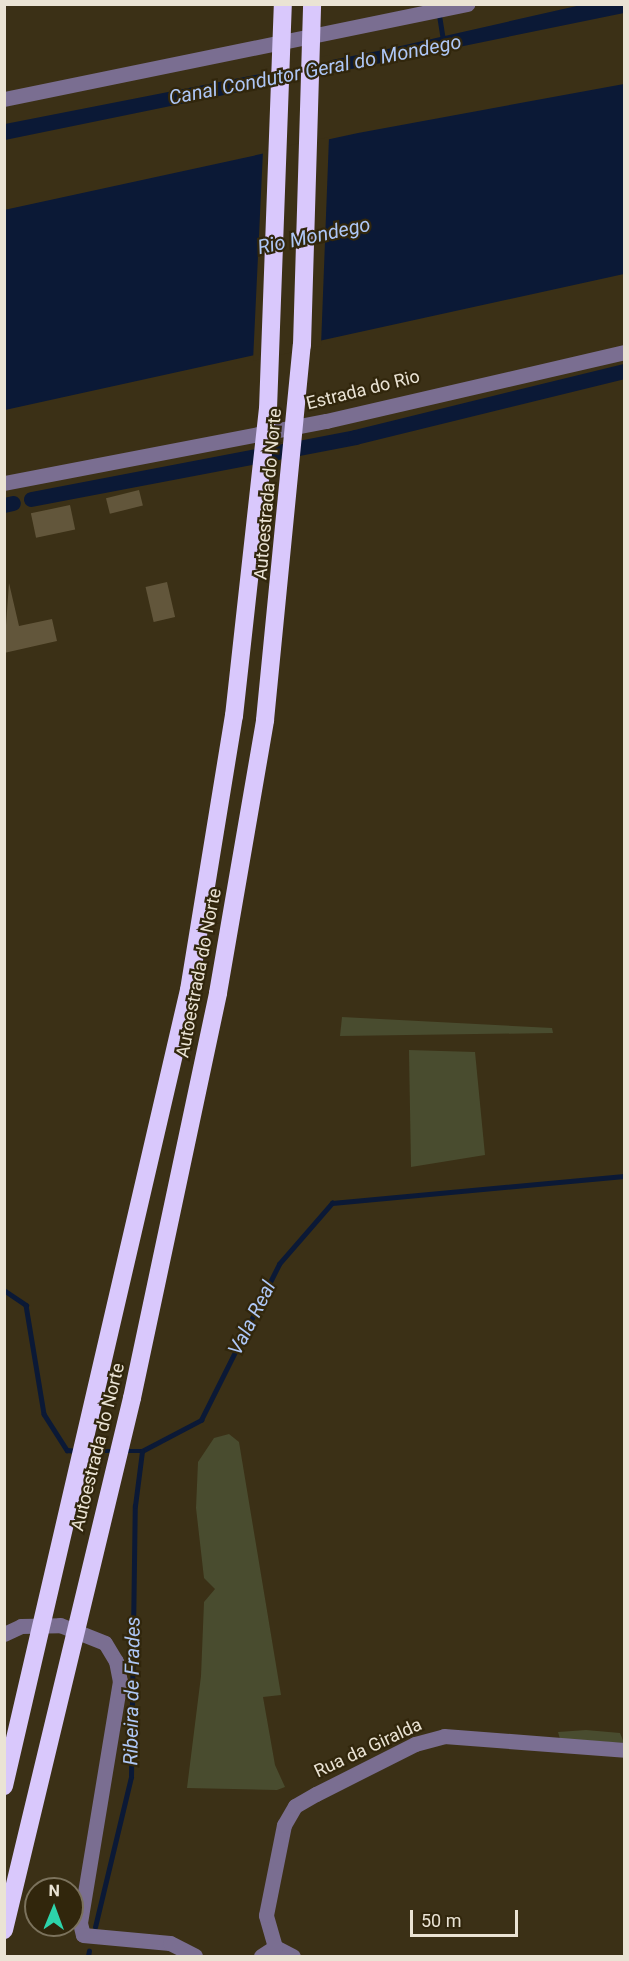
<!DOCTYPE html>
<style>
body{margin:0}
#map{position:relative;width:629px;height:1961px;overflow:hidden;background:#3b3016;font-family:Roboto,sans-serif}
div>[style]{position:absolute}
.green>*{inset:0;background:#494c2f}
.water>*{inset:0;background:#0b1936}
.pier>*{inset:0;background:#3b3016}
.stream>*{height:4.5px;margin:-2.25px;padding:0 2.25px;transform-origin:2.25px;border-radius:2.25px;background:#0b1936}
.canal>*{height:15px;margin:-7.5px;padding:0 7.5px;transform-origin:7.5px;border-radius:7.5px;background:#0b1936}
.building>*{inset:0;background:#62563b;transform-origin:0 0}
.minor>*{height:15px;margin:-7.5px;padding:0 7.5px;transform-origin:7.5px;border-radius:7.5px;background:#7a6e91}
.highway>*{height:18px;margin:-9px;padding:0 9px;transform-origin:9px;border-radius:9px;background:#d9c8fc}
span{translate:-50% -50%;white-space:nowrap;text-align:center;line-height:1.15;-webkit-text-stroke:4.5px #31260c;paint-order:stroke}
.street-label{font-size:18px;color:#eae3d4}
.water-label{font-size:20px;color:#aec7f6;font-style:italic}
.frame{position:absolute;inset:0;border:6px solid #eae3d4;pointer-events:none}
.north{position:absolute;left:24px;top:1877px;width:60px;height:60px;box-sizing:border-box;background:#31260c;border:2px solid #7b725c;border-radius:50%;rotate:1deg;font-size:16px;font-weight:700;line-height:24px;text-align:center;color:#eae3d4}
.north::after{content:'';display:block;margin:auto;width:21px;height:27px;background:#2dd4ab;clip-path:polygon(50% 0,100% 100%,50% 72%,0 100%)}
.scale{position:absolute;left:410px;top:1910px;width:108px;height:27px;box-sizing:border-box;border:3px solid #eae3d4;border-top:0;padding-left:8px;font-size:18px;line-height:21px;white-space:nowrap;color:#eae3d4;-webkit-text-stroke:4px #31260c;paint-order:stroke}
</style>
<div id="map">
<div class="green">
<i style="clip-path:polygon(342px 1017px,552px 1028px,553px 1033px,340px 1036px)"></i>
<i style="clip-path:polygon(409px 1050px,475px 1052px,485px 1155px,411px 1167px)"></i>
<i style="clip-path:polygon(229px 1434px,239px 1442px,281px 1695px,263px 1697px,275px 1765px,285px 1787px,277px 1790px,187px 1788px,201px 1676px,204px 1602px,215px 1589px,204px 1578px,196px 1508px,198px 1462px,214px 1438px)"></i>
<i style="clip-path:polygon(586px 1730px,620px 1733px,624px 1743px,560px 1739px,558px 1732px)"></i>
</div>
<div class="water">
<i style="clip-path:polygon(581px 5px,624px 5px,624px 13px,5px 140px,5px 124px,383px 50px)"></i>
<i style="clip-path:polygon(624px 84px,624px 274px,5px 410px,4px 210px,358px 133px)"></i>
</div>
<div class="pier">
<i style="clip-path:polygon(330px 55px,330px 77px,264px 90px,264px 67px)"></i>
<i style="clip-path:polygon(329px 137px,321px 346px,253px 361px,263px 151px)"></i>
</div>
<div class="stream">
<i style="left:439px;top:12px;width:30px;rotate:81deg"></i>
<i style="left:4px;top:1290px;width:27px;rotate:34deg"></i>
<i style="left:26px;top:1305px;width:110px;rotate:80.6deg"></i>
<i style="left:44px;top:1414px;width:43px;rotate:57.4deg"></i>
<i style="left:67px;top:1450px;width:10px;rotate:6deg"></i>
<i style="left:85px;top:1451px;width:31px"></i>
<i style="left:124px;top:1451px;width:18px"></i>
<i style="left:142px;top:1451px;width:67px;rotate:-27.7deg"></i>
<i style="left:201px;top:1420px;width:174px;rotate:-63.4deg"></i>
<i style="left:279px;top:1264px;width:81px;rotate:-49deg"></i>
<i style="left:332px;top:1203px;width:293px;rotate:-5.3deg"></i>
<i style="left:95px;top:1927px;width:154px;rotate:-76.5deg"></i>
<i style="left:131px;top:1777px;width:271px;rotate:-89.2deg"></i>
<i style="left:135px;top:1506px;width:55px;rotate:-82.7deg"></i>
<i style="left:88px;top:1956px;width:5px;rotate:-79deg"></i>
</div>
<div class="canal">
<i style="left:31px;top:499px;width:330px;rotate:-10.8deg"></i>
<i style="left:355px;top:437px;width:277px;rotate:-13.8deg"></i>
<i style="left:4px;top:505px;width:9px;rotate:-13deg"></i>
</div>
<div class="building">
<i style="left:139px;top:490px;width:16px;height:34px;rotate:76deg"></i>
<i style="left:70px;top:505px;width:25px;height:40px;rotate:78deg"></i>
<i style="left:167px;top:582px;width:36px;height:22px;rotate:77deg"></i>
<i style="clip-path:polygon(9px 583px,19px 626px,52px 619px,57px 641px,4px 653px)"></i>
</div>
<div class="minor">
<i style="left:4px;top:99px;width:473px;rotate:-11.6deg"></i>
<i style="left:4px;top:483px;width:328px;rotate:-10.9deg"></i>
<i style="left:326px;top:421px;width:306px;rotate:-13deg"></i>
<i style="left:4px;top:1634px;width:19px;rotate:-25deg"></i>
<i style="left:21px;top:1626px;width:39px;rotate:-1deg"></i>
<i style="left:60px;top:1625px;width:48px;rotate:21.8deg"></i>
<i style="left:105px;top:1643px;width:21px;rotate:59deg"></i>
<i style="left:116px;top:1661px;width:20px;rotate:79deg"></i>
<i style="left:120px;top:1681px;width:245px;rotate:99.4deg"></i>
<i style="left:80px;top:1923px;width:12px;rotate:76deg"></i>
<i style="left:83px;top:1935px;width:87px;rotate:5.3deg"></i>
<i style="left:170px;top:1943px;width:28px;rotate:27deg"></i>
<i style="left:275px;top:1947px;width:20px;rotate:27deg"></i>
<i style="left:261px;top:1956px;width:17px;rotate:-33deg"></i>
<i style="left:275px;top:1947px;width:33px;rotate:-106deg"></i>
<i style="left:266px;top:1915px;width:92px;rotate:-78.7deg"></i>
<i style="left:284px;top:1825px;width:22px;rotate:-60deg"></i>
<i style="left:295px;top:1806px;width:24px;rotate:-30deg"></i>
<i style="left:316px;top:1794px;width:111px;rotate:-26.8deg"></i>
<i style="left:415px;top:1744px;width:30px;rotate:-15deg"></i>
<i style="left:444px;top:1736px;width:181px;rotate:4.4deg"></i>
</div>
<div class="highway">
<i style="left:4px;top:1786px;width:817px;rotate:-76.92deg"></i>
<i style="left:189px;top:990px;width:278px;rotate:-80.7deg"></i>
<i style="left:234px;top:716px;width:309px;rotate:-83.7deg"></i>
<i style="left:268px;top:409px;width:405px;rotate:-87.9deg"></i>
<i style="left:4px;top:1930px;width:547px;rotate:-76.47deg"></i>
<i style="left:132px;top:1398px;width:414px;rotate:-78deg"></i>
<i style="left:218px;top:993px;width:277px;rotate:-80.2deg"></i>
<i style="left:265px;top:720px;width:377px;rotate:-84.4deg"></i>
<i style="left:302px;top:345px;width:341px;rotate:-88.3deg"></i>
</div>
<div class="street-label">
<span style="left:363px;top:390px;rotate:-14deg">Estrada do Rio</span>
<span style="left:268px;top:494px;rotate:-85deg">Autoestrada do Norte</span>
<span style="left:199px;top:973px;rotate:-79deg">Autoestrada do Norte</span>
<span style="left:98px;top:1447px;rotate:-76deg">Autoestrada do Norte</span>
<span style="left:368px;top:1748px;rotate:-25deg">Rua da Giralda</span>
</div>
<div class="water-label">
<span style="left:315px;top:70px;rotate:-11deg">Canal Condutor Geral do Mondego</span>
<span style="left:314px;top:236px;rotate:-12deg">Rio Mondego</span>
<span style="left:252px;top:1318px;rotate:-63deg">Vala Real</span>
<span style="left:132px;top:1691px;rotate:-89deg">Ribeira de Frades</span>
</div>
<div class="frame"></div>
<div class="north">N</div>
<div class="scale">50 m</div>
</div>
